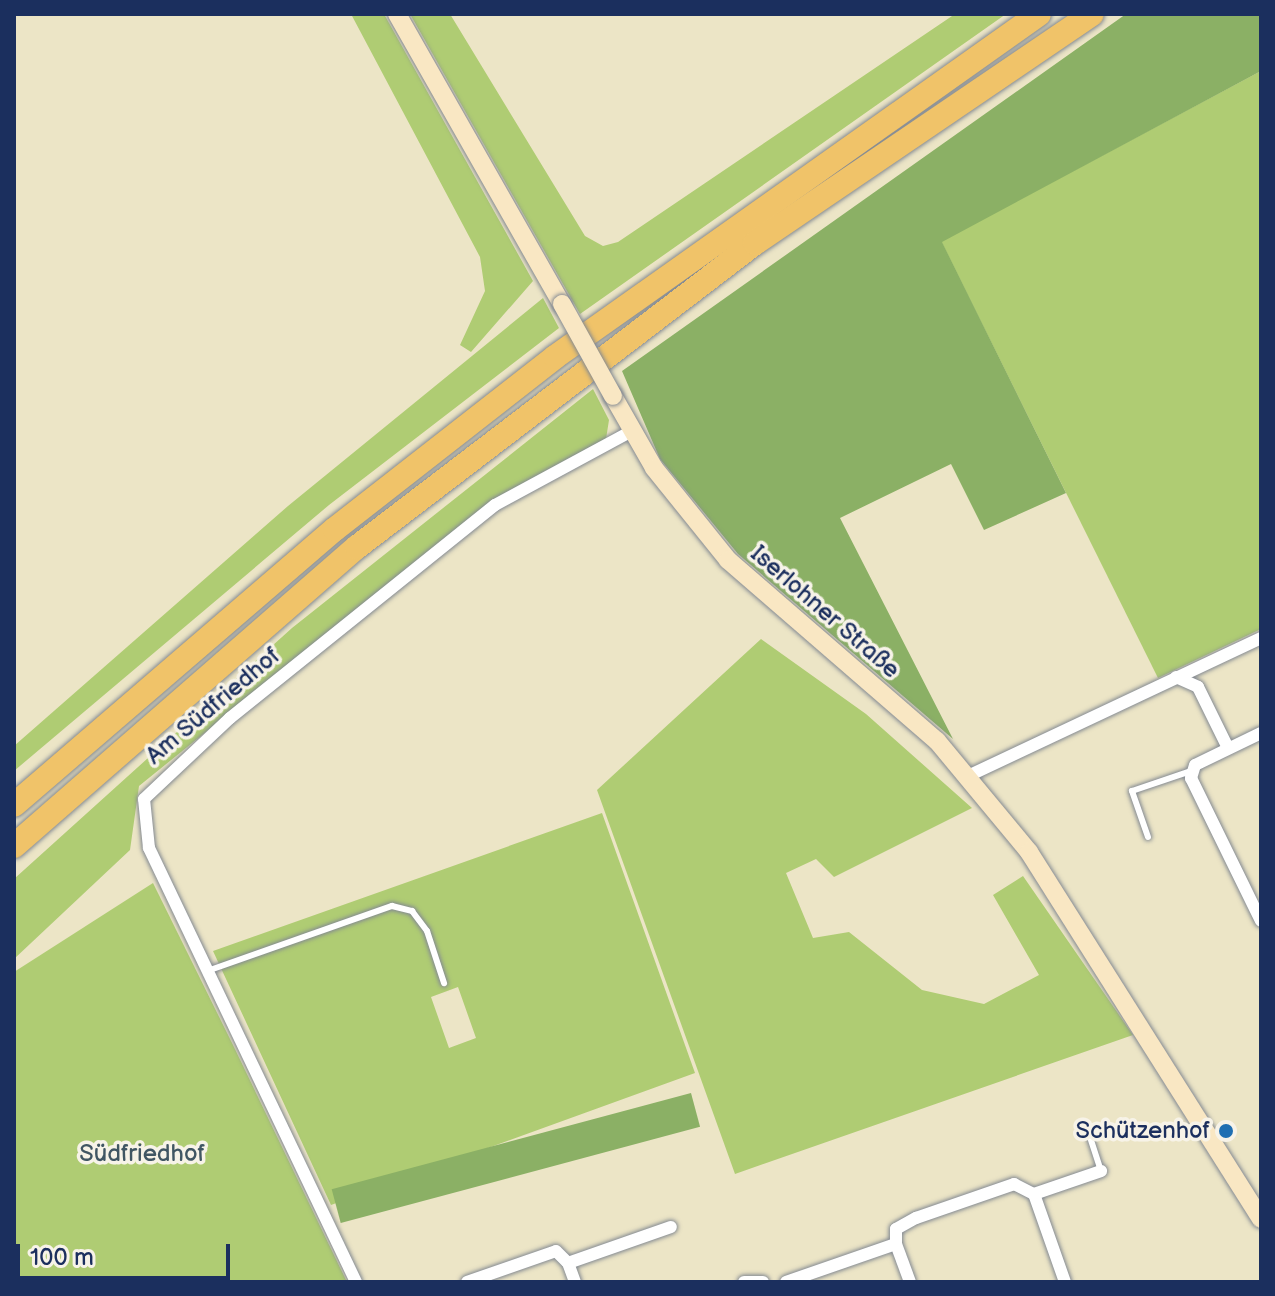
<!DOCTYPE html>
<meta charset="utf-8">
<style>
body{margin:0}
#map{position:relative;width:1275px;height:1296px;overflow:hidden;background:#ece5c6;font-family:"Balsamiq Sans",sans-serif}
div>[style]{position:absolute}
.green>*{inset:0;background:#afcc73}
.forest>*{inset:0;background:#8bb065;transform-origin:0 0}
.roads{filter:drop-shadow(0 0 2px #848a92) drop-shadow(0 0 2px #848a92)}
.lane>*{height:6px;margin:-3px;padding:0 3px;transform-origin:3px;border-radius:3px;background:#fff}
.street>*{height:12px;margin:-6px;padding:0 6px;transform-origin:6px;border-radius:6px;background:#fff}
.secondary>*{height:18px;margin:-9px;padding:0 9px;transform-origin:9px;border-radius:9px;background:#f9e7c3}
.highway>*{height:24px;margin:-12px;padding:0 12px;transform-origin:12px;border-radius:12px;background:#f0c369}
.bridges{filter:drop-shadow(0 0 2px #848a92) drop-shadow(0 0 2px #848a92)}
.secondary-bridge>*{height:18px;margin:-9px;padding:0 9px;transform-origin:9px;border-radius:9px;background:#f9e7c3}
.dots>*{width:22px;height:22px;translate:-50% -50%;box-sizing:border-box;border:4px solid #f7f3e8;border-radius:50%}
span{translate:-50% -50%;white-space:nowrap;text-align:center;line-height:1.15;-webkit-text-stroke:7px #f7f3e8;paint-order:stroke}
.street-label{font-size:24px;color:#1b2f5e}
.poi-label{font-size:24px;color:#1b2f5e}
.right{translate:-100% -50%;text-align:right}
.park-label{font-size:24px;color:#405663}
.frame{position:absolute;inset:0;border:16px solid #1b2f5e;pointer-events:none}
.scale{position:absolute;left:16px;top:1244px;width:214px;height:36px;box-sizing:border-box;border:4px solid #1b2f5e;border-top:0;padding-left:10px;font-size:24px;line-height:28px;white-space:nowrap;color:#1b2f5e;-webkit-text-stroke:6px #f7f3e8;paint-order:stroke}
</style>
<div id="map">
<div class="green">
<i style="clip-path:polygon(351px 14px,384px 14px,533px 281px,471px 352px,460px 345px,485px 291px,480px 257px)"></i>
<i style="clip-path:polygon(410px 14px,450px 14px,585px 236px,603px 246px,618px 242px,955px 14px,1006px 14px,580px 314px)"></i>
<i style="clip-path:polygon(1261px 71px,1261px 629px,1158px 678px,941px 241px)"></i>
<i style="clip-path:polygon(543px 298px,559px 328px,329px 505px,14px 771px,14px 746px,288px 506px)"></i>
<i style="clip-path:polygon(593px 389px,609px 420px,606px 439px,490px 502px,139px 786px,130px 850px,14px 959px,14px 879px,292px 628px)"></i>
<i style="clip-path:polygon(761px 639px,866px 714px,972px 808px,834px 877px,816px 859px,786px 873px,813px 938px,849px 932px,922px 990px,984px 1004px,1039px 975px,993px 895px,1023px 876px,1133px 1035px,735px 1174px,597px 790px)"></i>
<i style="clip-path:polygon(evenodd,602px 813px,695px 1073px,331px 1205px,213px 951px,602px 813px,458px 987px,476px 1038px,449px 1048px,431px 997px,458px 987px)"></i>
<i style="clip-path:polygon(153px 883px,233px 1045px,347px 1282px,14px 1282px,14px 972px)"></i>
</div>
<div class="forest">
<i style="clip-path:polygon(1126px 14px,1261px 14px,1261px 71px,942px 242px,1066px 493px,984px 530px,951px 464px,840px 518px,953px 739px,738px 554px,660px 459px,622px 371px)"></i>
<i style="left:691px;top:1093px;width:35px;height:372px;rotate:75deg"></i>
</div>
<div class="roads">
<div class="lane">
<i style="left:1148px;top:837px;width:49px;rotate:-109.2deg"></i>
<i style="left:1132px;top:791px;width:65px;rotate:-18.7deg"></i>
<i style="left:210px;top:970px;width:193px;rotate:-19.4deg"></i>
<i style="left:392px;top:906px;width:21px;rotate:14deg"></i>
<i style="left:412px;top:911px;width:25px;rotate:53deg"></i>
<i style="left:427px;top:931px;width:55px;rotate:71.9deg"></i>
<i style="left:1089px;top:1134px;width:39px;rotate:72deg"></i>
</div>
<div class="street">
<i style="left:1176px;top:677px;width:24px;rotate:24deg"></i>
<i style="left:1198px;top:687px;width:68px;rotate:63.8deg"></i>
<i style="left:1261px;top:733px;width:73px;rotate:154.1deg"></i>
<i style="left:1195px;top:765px;width:14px;rotate:107deg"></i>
<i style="left:1191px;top:778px;width:159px;rotate:63.9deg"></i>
<i style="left:968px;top:776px;width:324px;rotate:-25.2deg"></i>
<i style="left:1034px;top:1194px;width:93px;rotate:70.6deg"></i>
<i style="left:896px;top:1244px;width:40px;rotate:69.8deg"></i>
<i style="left:356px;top:1282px;width:481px;rotate:-115.5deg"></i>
<i style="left:149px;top:848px;width:49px;rotate:-95.8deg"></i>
<i style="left:144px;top:799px;width:118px;rotate:-43.3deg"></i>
<i style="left:230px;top:718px;width:340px;rotate:-38.8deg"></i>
<i style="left:495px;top:505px;width:156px;rotate:-28.4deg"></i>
<i style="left:467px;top:1282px;width:94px;rotate:-19.2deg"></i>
<i style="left:556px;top:1251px;width:17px;rotate:45deg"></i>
<i style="left:575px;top:1282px;width:20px;rotate:-110deg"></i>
<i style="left:568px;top:1263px;width:109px;rotate:-19.3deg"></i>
<i style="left:744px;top:1282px;width:19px"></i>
<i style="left:786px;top:1282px;width:116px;rotate:-19.1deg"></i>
<i style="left:896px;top:1244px;width:15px;rotate:-90deg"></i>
<i style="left:896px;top:1229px;width:23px;rotate:-29deg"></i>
<i style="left:916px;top:1218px;width:104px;rotate:-19.1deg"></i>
<i style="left:1014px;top:1184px;width:22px;rotate:27deg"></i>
<i style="left:1034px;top:1194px;width:71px;rotate:-18.9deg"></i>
</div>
<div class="secondary">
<i style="left:397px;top:14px;width:334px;rotate:60.4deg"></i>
<i style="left:613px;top:396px;width:83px;rotate:60.3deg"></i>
<i style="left:654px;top:468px;width:118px;rotate:51.2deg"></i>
<i style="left:728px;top:560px;width:276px;rotate:40.9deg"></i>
<i style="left:937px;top:741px;width:144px;rotate:50.3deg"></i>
<i style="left:1029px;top:852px;width:434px;rotate:57.7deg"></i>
</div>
<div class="highway">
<i style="left:14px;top:805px;width:423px;rotate:-40.7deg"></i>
<i style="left:335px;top:529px;width:279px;rotate:-38deg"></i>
<i style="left:555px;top:357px;width:593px;rotate:-35.32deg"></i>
<i style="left:14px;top:846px;width:455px;rotate:-41.1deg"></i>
<i style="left:357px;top:547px;width:501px;rotate:-37.37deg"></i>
<i style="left:755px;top:243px;width:407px;rotate:-34.2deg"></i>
</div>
</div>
<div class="bridges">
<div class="secondary-bridge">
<i style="left:562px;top:304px;width:105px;rotate:61deg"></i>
</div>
</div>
<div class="dots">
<i style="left:1226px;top:1131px;background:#1f6fb2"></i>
</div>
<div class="street-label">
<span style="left:825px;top:612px;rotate:41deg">Iserlohner Straße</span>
<span style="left:213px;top:706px;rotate:-40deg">Am Südfriedhof</span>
</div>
<div class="poi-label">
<span class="right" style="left:1210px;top:1131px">Schützenhof</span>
</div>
<div class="park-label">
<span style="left:142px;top:1154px">Südfriedhof</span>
</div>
<div class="frame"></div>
<div class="scale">100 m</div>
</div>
